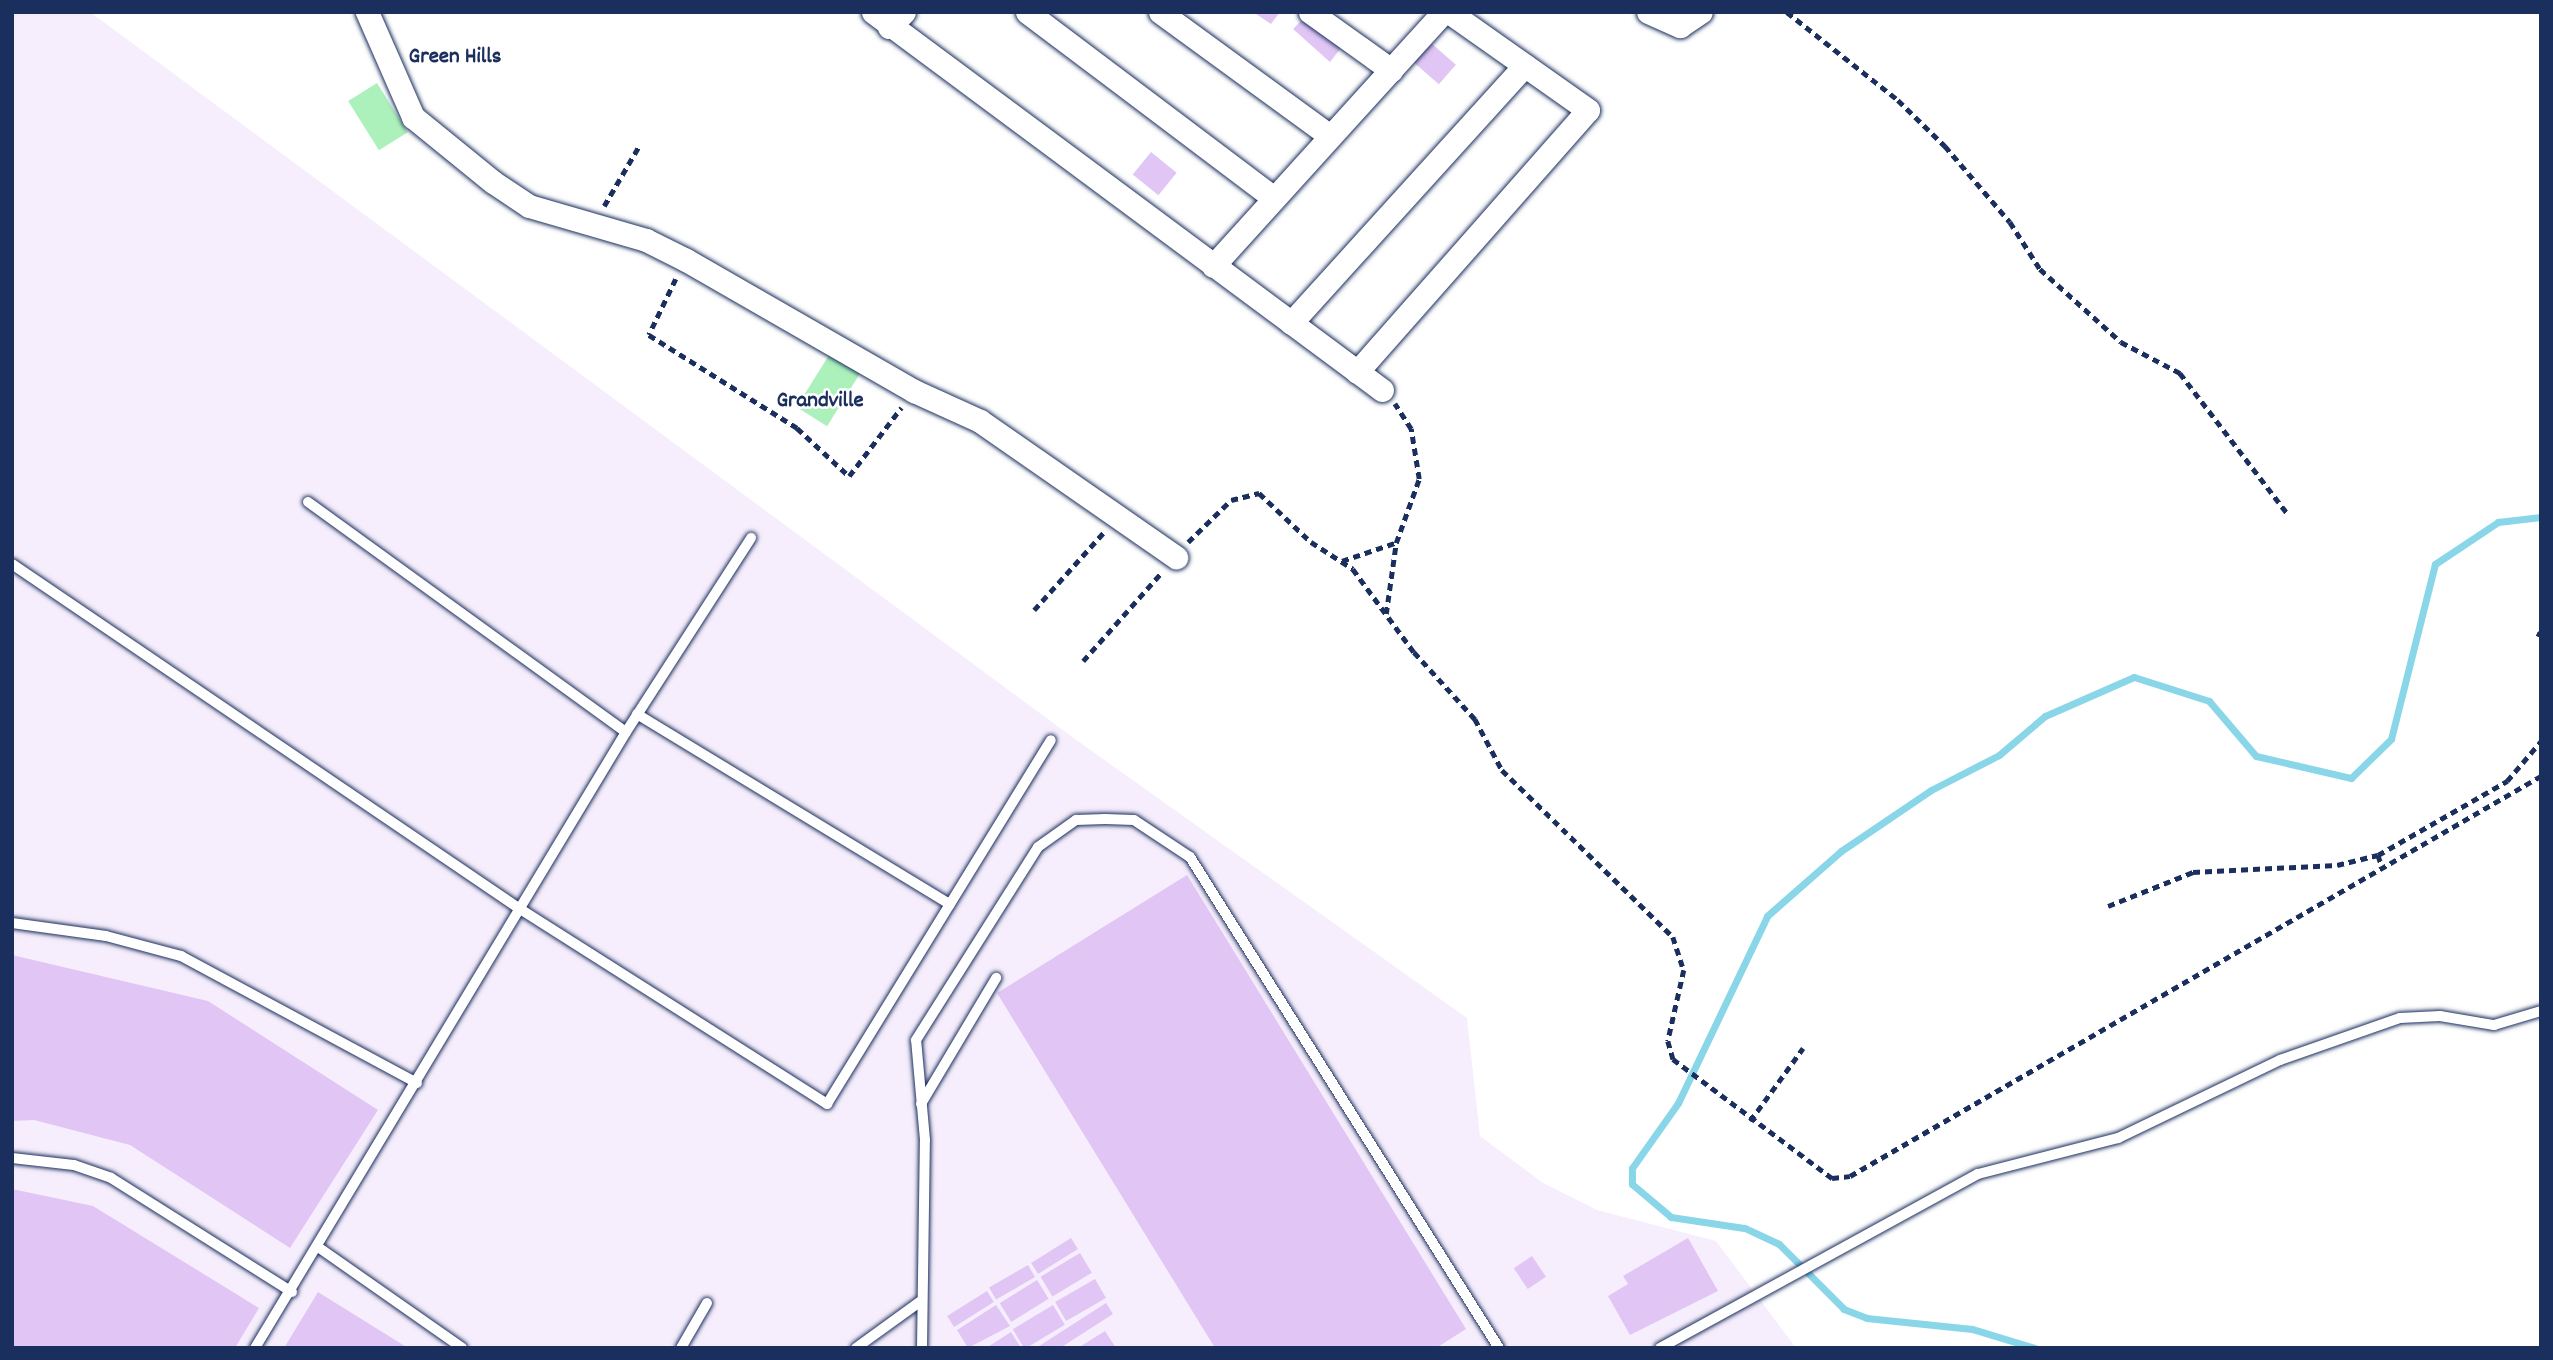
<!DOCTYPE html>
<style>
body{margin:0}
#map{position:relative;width:2553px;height:1360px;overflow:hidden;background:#fff;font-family:Dekko,sans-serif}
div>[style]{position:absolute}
.built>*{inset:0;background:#f6eefc}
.green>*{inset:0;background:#acf1bb;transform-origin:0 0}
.stream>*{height:7px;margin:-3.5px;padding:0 3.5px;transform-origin:3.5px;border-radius:3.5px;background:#8ad6e9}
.building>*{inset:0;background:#e1c6f5;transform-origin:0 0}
.path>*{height:4.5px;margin-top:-2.25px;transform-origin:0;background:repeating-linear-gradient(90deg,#1b2f5e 0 7px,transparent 0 12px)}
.roads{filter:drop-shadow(0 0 2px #1b2f5e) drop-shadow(0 0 2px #1b2f5e)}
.service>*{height:10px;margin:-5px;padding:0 5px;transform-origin:5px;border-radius:5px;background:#fff}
.minor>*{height:23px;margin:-11.5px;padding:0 11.5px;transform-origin:11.5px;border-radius:11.5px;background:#fff}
span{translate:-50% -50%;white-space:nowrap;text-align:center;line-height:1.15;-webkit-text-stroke:5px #fff;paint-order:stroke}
.neighbourhood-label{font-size:23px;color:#1b2f5e;font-weight:700}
.frame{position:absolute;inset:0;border:14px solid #1b2f5e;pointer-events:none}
</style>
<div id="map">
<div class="built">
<i style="clip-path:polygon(12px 12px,90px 12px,1075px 739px,1467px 1018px,1480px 1136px,1543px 1183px,1597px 1210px,1716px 1241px,1796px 1348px,12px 1348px)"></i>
</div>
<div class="green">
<i style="left:377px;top:83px;width:58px;height:34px;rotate:58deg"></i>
<i style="left:831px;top:352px;width:36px;height:65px;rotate:32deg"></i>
</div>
<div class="stream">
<i style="left:2035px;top:1348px;width:66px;rotate:-163.2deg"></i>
<i style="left:1972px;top:1329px;width:106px;rotate:-174deg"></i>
<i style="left:1867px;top:1318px;width:25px;rotate:-159deg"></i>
<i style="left:1844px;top:1309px;width:92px;rotate:-135deg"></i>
<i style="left:1779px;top:1244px;width:38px;rotate:-155deg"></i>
<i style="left:1744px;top:1228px;width:74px;rotate:-171.4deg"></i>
<i style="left:1671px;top:1217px;width:51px;rotate:-139.8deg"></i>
<i style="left:1632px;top:1184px;width:16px;rotate:-90deg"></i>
<i style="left:1632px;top:1168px;width:80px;rotate:-54.7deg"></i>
<i style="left:1678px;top:1103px;width:207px;rotate:-64.5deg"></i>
<i style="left:1767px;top:916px;width:98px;rotate:-41.3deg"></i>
<i style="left:1841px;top:851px;width:109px;rotate:-34.1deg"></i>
<i style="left:1931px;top:790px;width:76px;rotate:-27.2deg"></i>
<i style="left:1999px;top:755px;width:60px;rotate:-40.3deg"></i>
<i style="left:2045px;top:716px;width:97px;rotate:-23.7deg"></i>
<i style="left:2134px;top:677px;width:79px;rotate:17.7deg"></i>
<i style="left:2209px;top:701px;width:72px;rotate:49.5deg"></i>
<i style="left:2256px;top:756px;width:98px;rotate:13deg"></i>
<i style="left:2351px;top:778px;width:56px;rotate:-44.3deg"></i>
<i style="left:2391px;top:739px;width:180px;rotate:-75.9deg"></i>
<i style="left:2435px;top:564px;width:76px;rotate:-33.7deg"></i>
<i style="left:2498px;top:522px;width:43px;rotate:-6.6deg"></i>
</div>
<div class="building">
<i style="clip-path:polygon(1253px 12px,1280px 12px,1271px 24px)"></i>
<i style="clip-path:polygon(1307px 15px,1345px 43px,1330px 62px,1293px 29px)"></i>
<i style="left:1431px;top:43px;width:33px;height:26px;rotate:41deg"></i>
<i style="left:1151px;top:152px;width:33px;height:29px;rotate:39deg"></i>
<i style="clip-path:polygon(1187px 875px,1466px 1329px,1436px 1348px,1215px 1348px,997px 993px)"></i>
<i style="clip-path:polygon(12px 955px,208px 1001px,378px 1110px,290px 1248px,130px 1145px,34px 1120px,12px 1121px)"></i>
<i style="clip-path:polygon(12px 1189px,93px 1206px,259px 1308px,235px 1348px,12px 1348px)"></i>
<i style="left:1071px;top:1238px;width:13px;height:47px;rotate:58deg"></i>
<i style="clip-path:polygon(1688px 1238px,1718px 1291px,1630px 1335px,1608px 1296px,1628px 1284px,1623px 1276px)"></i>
<i style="left:1080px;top:1253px;width:23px;height:46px;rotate:59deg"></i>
<i style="left:1532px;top:1256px;width:25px;height:22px;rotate:56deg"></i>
<i style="left:1028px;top:1265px;width:14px;height:45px;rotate:60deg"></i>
<i style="left:1095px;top:1279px;width:22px;height:46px;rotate:60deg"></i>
<i style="left:1037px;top:1280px;width:22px;height:44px;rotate:58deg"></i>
<i style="left:987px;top:1291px;width:13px;height:47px;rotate:58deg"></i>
<i style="clip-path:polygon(318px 1292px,408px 1348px,284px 1348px)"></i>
<i style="clip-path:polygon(1106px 1303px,1113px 1314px,1060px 1348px,1036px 1348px)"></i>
<i style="clip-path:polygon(996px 1305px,1010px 1326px,968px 1348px,957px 1330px)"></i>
<i style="left:1053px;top:1305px;width:23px;height:47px;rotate:59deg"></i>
<i style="clip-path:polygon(1105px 1331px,1116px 1348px,1078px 1348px)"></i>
<i style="clip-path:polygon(1011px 1332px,1021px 1348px,986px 1348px)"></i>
</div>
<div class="path">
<i style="left:1787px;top:12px;width:142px;rotate:38.4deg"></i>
<i style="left:1898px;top:100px;width:66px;rotate:44.4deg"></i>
<i style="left:1945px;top:146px;width:100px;rotate:49.5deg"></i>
<i style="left:2010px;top:222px;width:56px;rotate:57.4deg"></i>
<i style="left:2040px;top:269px;width:109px;rotate:42deg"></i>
<i style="left:2121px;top:342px;width:67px;rotate:27.7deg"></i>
<i style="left:2180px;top:373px;width:176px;rotate:52.6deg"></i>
<i style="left:604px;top:206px;width:69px;rotate:-59.7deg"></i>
<i style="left:676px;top:279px;width:62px;rotate:115.7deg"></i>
<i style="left:649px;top:335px;width:175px;rotate:32.1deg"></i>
<i style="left:797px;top:428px;width:71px;rotate:42.7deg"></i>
<i style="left:849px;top:476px;width:86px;rotate:-52.6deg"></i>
<i style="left:1188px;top:542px;width:60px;rotate:-44.3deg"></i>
<i style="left:1231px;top:500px;width:29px;rotate:-14deg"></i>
<i style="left:1259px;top:493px;width:71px;rotate:43.3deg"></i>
<i style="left:1311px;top:542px;width:50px;rotate:32.7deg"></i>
<i style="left:1353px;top:569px;width:103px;rotate:53.7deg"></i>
<i style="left:1414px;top:652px;width:91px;rotate:47.7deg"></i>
<i style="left:1475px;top:719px;width:58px;rotate:62.1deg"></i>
<i style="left:1502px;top:770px;width:239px;rotate:44.3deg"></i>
<i style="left:1673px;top:937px;width:35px;rotate:72deg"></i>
<i style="left:1684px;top:970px;width:73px;rotate:102.7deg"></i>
<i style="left:1668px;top:1041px;width:19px;rotate:74deg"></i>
<i style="left:1673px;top:1059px;width:199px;rotate:36.8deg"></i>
<i style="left:1832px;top:1178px;width:18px;rotate:-6deg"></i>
<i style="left:1850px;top:1176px;width:798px;rotate:-30.07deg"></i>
<i style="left:1342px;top:561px;width:56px;rotate:-18.8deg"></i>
<i style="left:1034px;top:610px;width:105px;rotate:-48.1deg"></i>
<i style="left:1386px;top:614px;width:72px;rotate:-82deg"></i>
<i style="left:1396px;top:543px;width:68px;rotate:-70.2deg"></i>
<i style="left:1419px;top:479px;width:51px;rotate:-99.1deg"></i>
<i style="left:1411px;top:429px;width:30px;rotate:-123deg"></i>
<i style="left:2537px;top:633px;width:4px;rotate:27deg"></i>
<i style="left:1083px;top:661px;width:118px;rotate:-48.4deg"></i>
<i style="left:2378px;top:855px;width:15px;rotate:70deg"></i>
<i style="left:2108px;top:906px;width:92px;rotate:-21.8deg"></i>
<i style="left:2193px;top:872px;width:144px;rotate:-2.8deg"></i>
<i style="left:2337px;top:865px;width:42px;rotate:-13.7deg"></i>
<i style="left:2378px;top:855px;width:149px;rotate:-29.8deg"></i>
<i style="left:2507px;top:781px;width:52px;rotate:-49.6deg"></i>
<i style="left:1750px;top:1121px;width:90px;rotate:-54deg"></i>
</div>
<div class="roads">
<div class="service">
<i style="left:308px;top:502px;width:392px;rotate:35.9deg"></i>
<i style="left:12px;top:564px;width:614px;rotate:34.18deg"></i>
<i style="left:520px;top:909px;width:364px;rotate:32.4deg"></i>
<i style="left:827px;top:1104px;width:427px;rotate:-58.4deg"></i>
<i style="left:637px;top:714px;width:366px;rotate:31.3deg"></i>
<i style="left:12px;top:923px;width:95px;rotate:7.9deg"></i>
<i style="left:106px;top:936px;width:78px;rotate:14.9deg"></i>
<i style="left:181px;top:956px;width:268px;rotate:28.3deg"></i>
<i style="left:921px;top:1104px;width:147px;rotate:-59.2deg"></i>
<i style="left:12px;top:1158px;width:62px;rotate:6.4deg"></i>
<i style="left:74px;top:1165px;width:39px;rotate:19deg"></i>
<i style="left:111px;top:1178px;width:214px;rotate:32.2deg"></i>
<i style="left:318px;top:1247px;width:176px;rotate:35deg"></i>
<i style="left:255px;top:1348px;width:719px;rotate:-58.94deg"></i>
<i style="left:626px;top:732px;width:231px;rotate:-57.2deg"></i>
<i style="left:681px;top:1348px;width:52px;rotate:-60deg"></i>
<i style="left:856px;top:1348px;width:80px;rotate:-35.9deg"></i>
<i style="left:922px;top:1348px;width:208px;rotate:-89.2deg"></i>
<i style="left:925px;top:1140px;width:100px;rotate:-95.1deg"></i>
<i style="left:916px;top:1040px;width:228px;rotate:-57.7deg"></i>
<i style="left:1038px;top:847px;width:47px;rotate:-35.4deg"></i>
<i style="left:1076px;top:820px;width:29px;rotate:-2deg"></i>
<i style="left:1105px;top:819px;width:29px;rotate:2deg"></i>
<i style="left:1134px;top:820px;width:67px;rotate:33.5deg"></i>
<i style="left:1190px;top:857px;width:580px;rotate:57.82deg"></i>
<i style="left:1660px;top:1348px;width:362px;rotate:-28.7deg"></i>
<i style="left:1978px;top:1174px;width:145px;rotate:-14.4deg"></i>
<i style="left:2118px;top:1138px;width:180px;rotate:-25.7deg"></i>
<i style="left:2280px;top:1060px;width:127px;rotate:-19.3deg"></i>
<i style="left:2400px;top:1018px;width:40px;rotate:-2.9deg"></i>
<i style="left:2440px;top:1016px;width:55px;rotate:9.5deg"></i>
<i style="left:2494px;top:1025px;width:49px;rotate:-16.6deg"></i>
</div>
<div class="minor">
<i style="left:367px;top:12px;width:115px;rotate:66.3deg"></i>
<i style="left:413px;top:117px;width:103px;rotate:39.1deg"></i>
<i style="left:493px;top:182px;width:43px;rotate:33.7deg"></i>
<i style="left:529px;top:206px;width:122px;rotate:16.2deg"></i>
<i style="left:646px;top:240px;width:45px;rotate:26.6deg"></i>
<i style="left:686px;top:260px;width:263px;rotate:29.9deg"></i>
<i style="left:914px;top:391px;width:72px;rotate:24.4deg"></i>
<i style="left:980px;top:421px;width:239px;rotate:34.8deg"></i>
<i style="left:873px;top:12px;width:634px;rotate:36.6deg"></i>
<i style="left:1027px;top:12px;width:309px;rotate:37deg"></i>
<i style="left:1160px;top:12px;width:210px;rotate:36.1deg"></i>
<i style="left:1310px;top:12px;width:100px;rotate:35.6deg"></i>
<i style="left:1648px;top:12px;width:35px;rotate:24deg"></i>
<i style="left:1680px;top:26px;width:25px;rotate:-34deg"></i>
<i style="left:889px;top:27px;width:21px;rotate:-45deg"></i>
<i style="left:1213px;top:266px;width:343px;rotate:-47.8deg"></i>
<i style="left:1291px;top:323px;width:348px;rotate:-47.8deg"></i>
<i style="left:1357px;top:372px;width:349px;rotate:-48.6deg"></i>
<i style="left:1588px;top:110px;width:170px;rotate:-144.8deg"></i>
</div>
</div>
<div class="neighbourhood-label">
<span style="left:455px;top:58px">Green Hills</span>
<span style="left:820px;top:402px">Grandville</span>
</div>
<div class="frame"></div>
</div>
